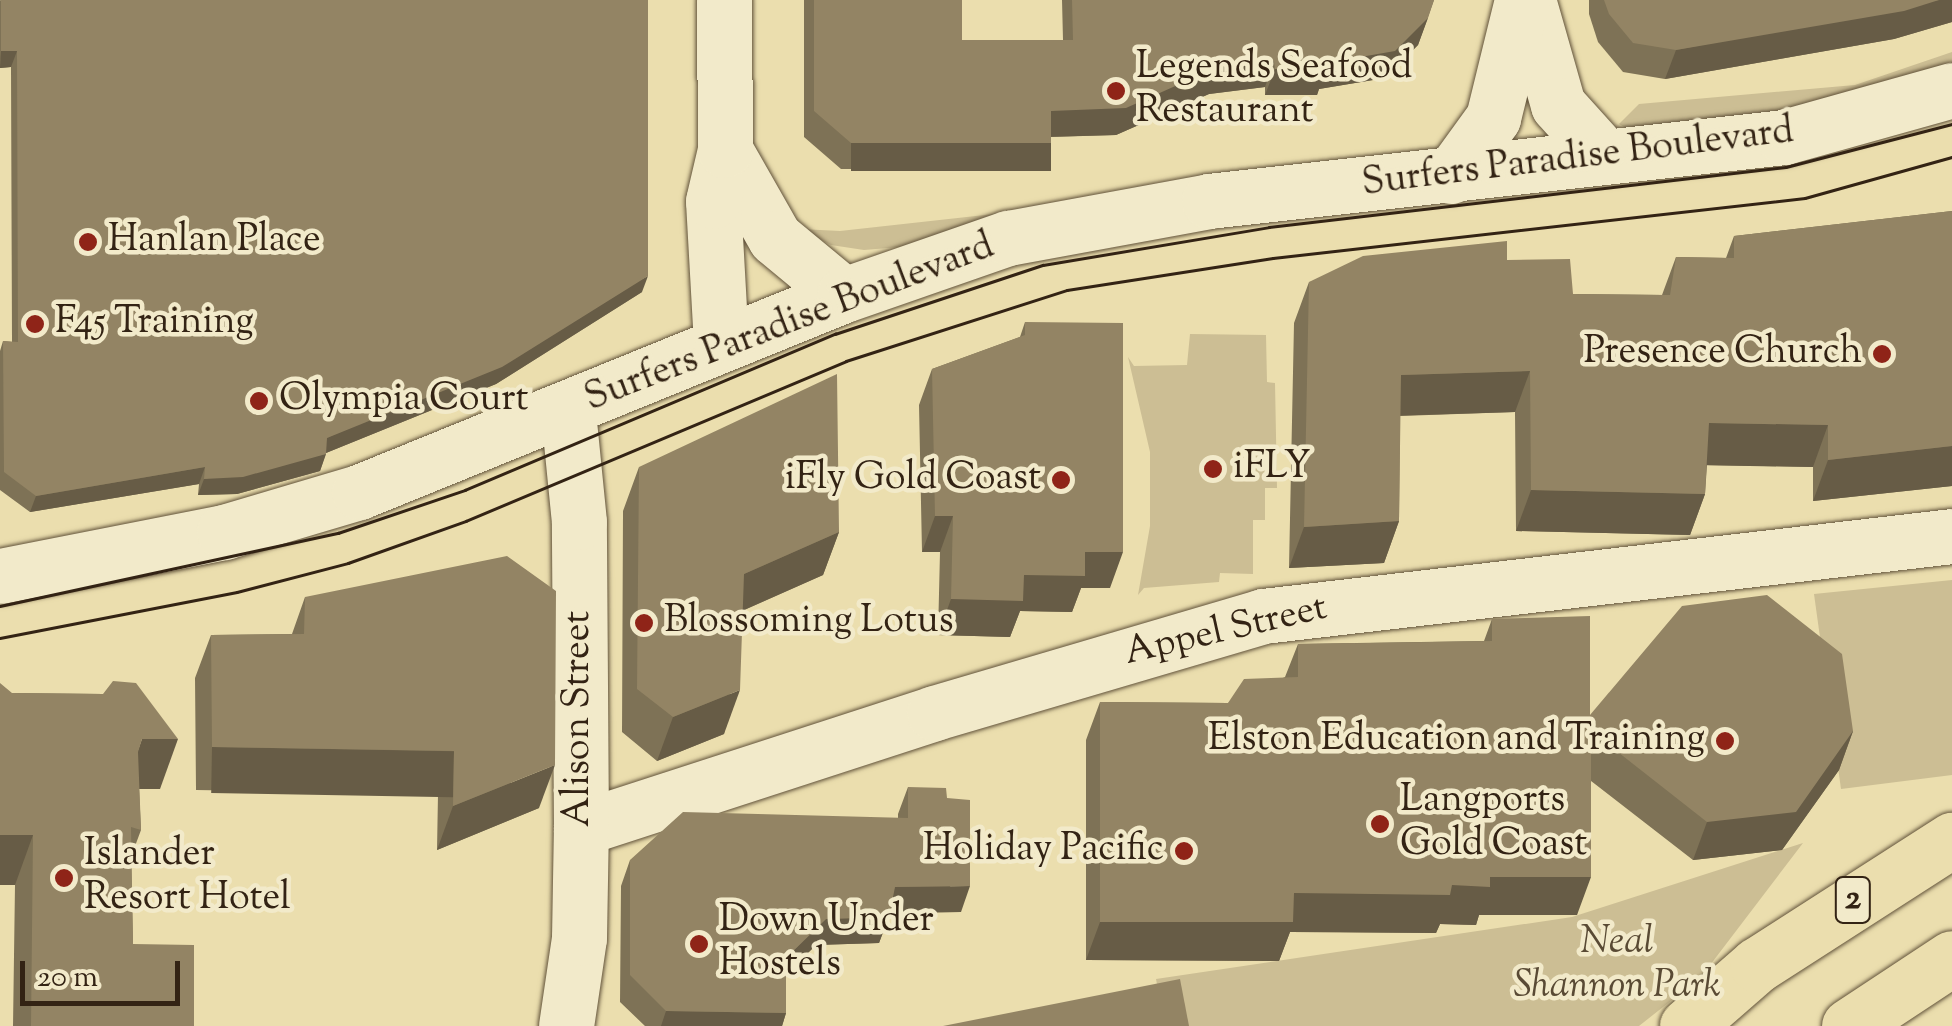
<!DOCTYPE html>
<style>
body{margin:0}
#map{position:relative;width:1952px;height:1026px;overflow:hidden;background:#ebdeae;font-family:"Sorts Mill Goudy",serif}
div>[style]{position:absolute}
.green>*{inset:0;background:#ccbe94}
.roads{filter:drop-shadow(0 0 2px #61523a) drop-shadow(0 0 2px #61523a)}
.street>*{height:55px;margin:-27.5px;padding:0 27.5px;transform-origin:27.5px;border-radius:27.5px;background:#f2eaca}
.secondary>*{height:55px;margin:-27.5px;padding:0 27.5px;transform-origin:27.5px;border-radius:27.5px;background:#f2eaca}
.highway>*{height:55px;margin:-27.5px;padding:0 27.5px;transform-origin:27.5px;border-radius:27.5px;background:#ebdeae}
.tram>*{height:2.5px;margin:-1.25px;padding:0 1.25px;transform-origin:1.25px;border-radius:1.25px;background:#332314}
.wall>*{inset:0;background:#7e7256}
.shaded-wall>*{inset:0;background:#675c46;transform-origin:0 0}
.building>*{inset:0;background:#938464}
.dots>*{width:28px;height:28px;translate:-50% -50%;box-sizing:border-box;border:5px solid #f2eaca;border-radius:50%}
span{translate:-50% -50%;white-space:nowrap;text-align:center;line-height:1.15;-webkit-text-stroke:9px #f2eaca;paint-order:stroke}
.shield-label span{padding:2px 8px;background:#f2eaca;border:2px solid;border-radius:8px;-webkit-text-stroke-width:0}
.shield-label{font-size:35px;color:#332314;font-weight:700}
.poi-label{font-size:38px;color:#332314}
.left{translate:0 -50%;text-align:left}
.right{translate:-100% -50%;text-align:right}
.street-label{font-size:38px;color:#332314}
.park-label{font-size:38px;color:#594a34;font-style:italic}
.scale{position:absolute;left:20px;top:961px;width:160px;height:45px;box-sizing:border-box;border:5px solid #332314;border-top:0;padding-left:12px;font-size:30px;line-height:35px;white-space:nowrap;color:#332314;-webkit-text-stroke:8px #f2eaca;paint-order:stroke}
</style>
<div id="map">
<div class="green">
<i style="clip-path:polygon(1952px 52px,1952px 72px,1903px 90px,1639px 135px,1619px 124px,1639px 104px,1855px 85px)"></i>
<i style="clip-path:polygon(1012px 212px,900px 247px,864px 250px,831px 245px,800px 229px,840px 231px)"></i>
<i style="clip-path:polygon(1190px 334px,1266px 335px,1267px 382px,1275px 383px,1277px 488px,1265px 488px,1265px 520px,1253px 520px,1253px 574px,1220px 573px,1219px 582px,1144px 588px,1138px 595px,1150px 526px,1150px 452px,1128px 357px,1134px 366px,1187px 365px)"></i>
<i style="clip-path:polygon(1952px 580px,1952px 775px,1841px 789px,1814px 594px)"></i>
<i style="clip-path:polygon(1803px 843px,1701px 977px,1639px 1026px,1165px 1026px,1156px 979px,1572px 917px)"></i>
</div>
<div class="roads">
<div class="street">
<i style="left:1529px;top:3px;width:106px;rotate:74.1deg"></i>
<i style="left:1558px;top:105px;width:70px;rotate:47.9deg"></i>
<i style="left:725px;top:150px;width:101px;rotate:60.4deg"></i>
<i style="left:775px;top:238px;width:89px;rotate:39.6deg"></i>
<i style="left:1451px;top:176px;width:72px;rotate:-54.1deg"></i>
<i style="left:1493px;top:118px;width:122px;rotate:-76.2deg"></i>
<i style="left:721px;top:344px;width:143px;rotate:-93.2deg"></i>
<i style="left:713px;top:201px;width:52px;rotate:-76.8deg"></i>
<i style="left:725px;top:150px;width:150px;rotate:-90.4deg"></i>
<i style="left:581px;top:828px;width:371px;rotate:-18deg"></i>
<i style="left:934px;top:713px;width:343px;rotate:-16.4deg"></i>
<i style="left:1263px;top:616px;width:694px;rotate:-6.62deg"></i>
<i style="left:566px;top:1026px;width:89px;rotate:-81.6deg"></i>
<i style="left:579px;top:938px;width:110px;rotate:-89deg"></i>
<i style="left:581px;top:828px;width:306px;rotate:-90.4deg"></i>
<i style="left:579px;top:522px;width:112px;rotate:-95.7deg"></i>
</div>
<div class="secondary">
<i style="left:0;top:576px;width:228px;rotate:-11.1deg"></i>
<i style="left:224px;top:532px;width:141px;rotate:-16.5deg"></i>
<i style="left:359px;top:492px;width:523px;rotate:-22.11deg"></i>
<i style="left:844px;top:295px;width:174px;rotate:-19.2deg"></i>
<i style="left:1008px;top:238px;width:204px;rotate:-10.4deg"></i>
<i style="left:1209px;top:201px;width:579px;rotate:-6.35deg"></i>
<i style="left:1784px;top:137px;width:174px;rotate:-15.6deg"></i>
</div>
<div class="highway">
<i style="left:1687px;top:1026px;width:93px;rotate:-41.1deg"></i>
<i style="left:1757px;top:965px;width:232px;rotate:-32.7deg"></i>
<i style="left:1849px;top:1026px;width:123px;rotate:-33.4deg"></i>
</div>
</div>
<div class="tram">
<i style="left:0;top:606px;width:346px;rotate:-12.2deg"></i>
<i style="left:338px;top:533px;width:134px;rotate:-18.7deg"></i>
<i style="left:465px;top:490px;width:402px;rotate:-22.9deg"></i>
<i style="left:835px;top:334px;width:219px;rotate:-18.4deg"></i>
<i style="left:1043px;top:265px;width:229px;rotate:-9.5deg"></i>
<i style="left:1269px;top:227px;width:520px;rotate:-6.62deg"></i>
<i style="left:1786px;top:167px;width:171px;rotate:-14.5deg"></i>
<i style="left:0;top:638px;width:241px;rotate:-11deg"></i>
<i style="left:237px;top:592px;width:115px;rotate:-14.6deg"></i>
<i style="left:348px;top:563px;width:125px;rotate:-19.6deg"></i>
<i style="left:466px;top:521px;width:412px;rotate:-22.8deg"></i>
<i style="left:846px;top:361px;width:232px;rotate:-17.8deg"></i>
<i style="left:1067px;top:290px;width:208px;rotate:-8.8deg"></i>
<i style="left:1273px;top:258px;width:535px;rotate:-6.43deg"></i>
<i style="left:1805px;top:198px;width:153px;rotate:-15.6deg"></i>
</div>
<div class="wall">
<i style="clip-path:polygon(0 0,642px 292px,496px 384px,326px 453px,320px 471px,237px 494px,198px 495px,199px 484px,30px 512px,0 490px,0 351px,3px 341px,12px 342px,11px 67px,0 68px)"></i>
<i style="clip-path:polygon(804px 0,962px 0,962px 40px,1063px 40px,1062px 0,1434px 0,1418px 45px,1385px 78px,1319px 89px,1317px 95px,1265px 95px,1265px 87px,1209px 94px,1116px 135px,1051px 137px,1051px 143px,1041px 169px,841px 169px,804px 137px)"></i>
<i style="clip-path:polygon(1589px 0,1952px 0,1952px 22px,1894px 39px,1665px 79px,1623px 72px,1598px 42px,1589px 14px)"></i>
<i style="clip-path:polygon(1952px 211px,1952px 486px,1813px 501px,1813px 467px,1707px 465px,1705px 494px,1690px 535px,1516px 531px,1515px 412px,1400px 416px,1399px 521px,1384px 563px,1289px 568px,1294px 323px,1309px 282px,1507px 260px,1573px 294px,1662px 295px,1676px 257px,1726px 258px,1734px 236px)"></i>
<i style="clip-path:polygon(1025px 322px,1110px 588px,1081px 588px,1072px 612px,1020px 611px,1010px 637px,938px 635px,940px 552px,922px 552px,919px 405px,932px 369px,1020px 337px)"></i>
<i style="clip-path:polygon(639px 467px,839px 532px,823px 575px,742px 611px,724px 734px,657px 761px,622px 732px,623px 511px)"></i>
<i style="clip-path:polygon(305px 597px,539px 808px,437px 850px,438px 794px,196px 790px,195px 678px,211px 635px,292px 634px)"></i>
<i style="clip-path:polygon(1492px 619px,1590px 715px,1853px 731px,1839px 770px,1782px 850px,1693px 860px,1591px 781px,1577px 915px,1479px 915px,1476px 925px,1440px 924px,1436px 933px,1290px 932px,1279px 961px,1086px 960px,1086px 740px,1100px 702px,1228px 703px,1285px 677px,1298px 644px,1484px 641px)"></i>
<i style="clip-path:polygon(12px 693px,103px 694px,160px 789px,139px 789px,141px 830px,131px 857px,133px 944px,194px 1026px,13px 1026px,15px 885px)"></i>
<i style="clip-path:polygon(908px 787px,961px 912px,890px 913px,879px 943px,816px 945px,786px 974px,786px 1013px,782px 1026px,645px 1026px,620px 1002px,621px 886px,630px 860px,898px 818px,898px 814px)"></i>
</div>
<div class="shaded-wall">
<i style="clip-path:polygon(1939px 0,1952px 0,1952px 22px,1894px 39px,1665px 79px,1676px 50px)"></i>
<i style="clip-path:polygon(1428px 18px,1418px 45px,1385px 78px,1319px 89px,1317px 95px,1265px 95px,1275px 69px,1326px 63px)"></i>
<i style="clip-path:polygon(1px 51px,17px 51px,11px 67px,0 68px)"></i>
<i style="clip-path:polygon(1274px 61px,1265px 87px,1209px 94px,1116px 135px,1041px 137px,1051px 111px,1218px 67px)"></i>
<i style="left:851px;top:143px;width:200px;height:28px"></i>
<i style="clip-path:polygon(648px 276px,642px 292px,496px 384px,321px 455px,327px 438px)"></i>
<i style="clip-path:polygon(1530px 371px,1515px 412px,1386px 416px,1401px 375px)"></i>
<i style="clip-path:polygon(1709px 423px,1828px 425px,1813px 467px,1694px 465px)"></i>
<i style="clip-path:polygon(1952px 446px,1952px 486px,1813px 501px,1828px 460px)"></i>
<i style="clip-path:polygon(326px 454px,320px 471px,237px 494px,198px 495px,204px 479px)"></i>
<i style="clip-path:polygon(205px 467px,199px 484px,30px 512px,36px 496px)"></i>
<i style="clip-path:polygon(1531px 490px,1705px 494px,1690px 535px,1516px 531px)"></i>
<i style="clip-path:polygon(935px 516px,953px 516px,940px 552px,922px 552px)"></i>
<i style="clip-path:polygon(1399px 521px,1384px 563px,1289px 568px,1304px 527px)"></i>
<i style="clip-path:polygon(839px 532px,823px 575px,728px 617px,744px 574px)"></i>
<i style="clip-path:polygon(1085px 552px,1123px 552px,1110px 588px,1081px 588px,1072px 612px,1020px 611px,1010px 637px,938px 635px,951px 599px,1024px 575px)"></i>
<i style="clip-path:polygon(740px 690px,724px 734px,657px 761px,673px 717px)"></i>
<i style="clip-path:polygon(1853px 731px,1839px 770px,1782px 850px,1693px 860px,1707px 822px)"></i>
<i style="clip-path:polygon(142px 739px,178px 739px,160px 789px,124px 789px)"></i>
<i style="left:212px;top:747px;width:242px;height:46px;rotate:1deg"></i>
<i style="clip-path:polygon(555px 765px,539px 808px,437px 850px,453px 806px)"></i>
<i style="clip-path:polygon(0 835px,33px 835px,15px 885px,0 885px)"></i>
<i style="clip-path:polygon(1490px 877px,1591px 877px,1577px 915px,1479px 915px,1476px 925px,1440px 924px,1436px 933px,1290px 932px,1279px 961px,1086px 960px,1100px 922px,1294px 893px,1452px 885px)"></i>
<i style="clip-path:polygon(970px 886px,961px 912px,885px 913px,895px 887px)"></i>
<i style="clip-path:polygon(889px 917px,879px 943px,816px 945px,777px 984px,786px 958px,826px 919px)"></i>
<i style="clip-path:polygon(666px 1011px,786px 1013px,782px 1026px,661px 1026px)"></i>
</div>
<div class="building">
<i style="clip-path:polygon(1px 0,648px 0,648px 276px,502px 367px,327px 438px,326px 454px,243px 477px,204px 479px,205px 467px,36px 496px,4px 472px,3px 341px,18px 342px,17px 51px,1px 51px)"></i>
<i style="clip-path:polygon(814px 0,962px 0,962px 40px,1073px 40px,1072px 0,1434px 0,1428px 18px,1395px 51px,1326px 63px,1326px 69px,1275px 69px,1274px 61px,1218px 67px,1126px 108px,1051px 111px,1051px 143px,851px 143px,814px 111px)"></i>
<i style="clip-path:polygon(1604px 0,1939px 0,1904px 11px,1676px 50px,1633px 43px,1609px 14px)"></i>
<i style="clip-path:polygon(1952px 211px,1952px 446px,1828px 460px,1828px 425px,1709px 423px,1705px 494px,1531px 490px,1530px 371px,1401px 375px,1399px 521px,1304px 527px,1309px 282px,1363px 256px,1507px 241px,1507px 260px,1570px 259px,1573px 294px,1670px 295px,1676px 257px,1734px 258px,1734px 236px)"></i>
<i style="clip-path:polygon(1025px 322px,1123px 323px,1123px 552px,1085px 552px,1085px 576px,1024px 575px,1023px 601px,951px 599px,953px 516px,935px 516px,932px 369px,1025px 335px)"></i>
<i style="clip-path:polygon(837px 374px,839px 532px,744px 574px,740px 690px,673px 717px,637px 689px,639px 467px)"></i>
<i style="clip-path:polygon(507px 556px,556px 591px,555px 765px,453px 806px,454px 751px,212px 747px,211px 635px,304px 634px,305px 597px)"></i>
<i style="clip-path:polygon(1767px 595px,1842px 654px,1853px 731px,1796px 812px,1707px 822px,1591px 731px,1591px 877px,1490px 877px,1490px 887px,1452px 885px,1450px 895px,1294px 893px,1293px 922px,1100px 922px,1100px 702px,1228px 703px,1244px 679px,1298px 677px,1298px 644px,1492px 641px,1492px 619px,1590px 616px,1590px 715px,1682px 606px)"></i>
<i style="clip-path:polygon(113px 681px,136px 683px,178px 739px,142px 739px,138px 752px,141px 830px,131px 827px,133px 944px,194px 945px,194px 1026px,0 1026px,31px 1026px,33px 835px,0 835px,0 683px,12px 693px,103px 694px)"></i>
<i style="clip-path:polygon(908px 787px,946px 788px,947px 798px,970px 800px,970px 886px,895px 887px,889px 917px,826px 919px,786px 958px,786px 1013px,666px 1011px,630px 975px,630px 860px,683px 812px,908px 818px)"></i>
<i style="clip-path:polygon(1180px 979px,1189px 1026px,943px 1026px)"></i>
</div>
<div class="dots">
<i style="left:1116px;top:91px;background:#8f2418"></i>
<i style="left:88px;top:242px;background:#8f2418"></i>
<i style="left:35px;top:324px;background:#8f2418"></i>
<i style="left:1882px;top:354px;background:#8f2418"></i>
<i style="left:259px;top:401px;background:#8f2418"></i>
<i style="left:1213px;top:469px;background:#8f2418"></i>
<i style="left:1061px;top:480px;background:#8f2418"></i>
<i style="left:644px;top:623px;background:#8f2418"></i>
<i style="left:1725px;top:741px;background:#8f2418"></i>
<i style="left:1380px;top:824px;background:#8f2418"></i>
<i style="left:1184px;top:851px;background:#8f2418"></i>
<i style="left:64px;top:878px;background:#8f2418"></i>
<i style="left:699px;top:944px;background:#8f2418"></i>
</div>
<div class="shield-label">
<span style="left:1853px;top:900px">2</span>
</div>
<div class="poi-label">
<span class="left" style="left:1136px;top:91px">Legends Seafood<br>Restaurant</span>
<span class="left" style="left:108px;top:242px">Hanlan Place</span>
<span class="left" style="left:55px;top:324px">F45 Training</span>
<span class="right" style="left:1862px;top:354px">Presence Church</span>
<span class="left" style="left:279px;top:401px">Olympia Court</span>
<span class="left" style="left:1233px;top:469px">iFLY</span>
<span class="right" style="left:1041px;top:480px">iFly Gold Coast</span>
<span class="left" style="left:664px;top:623px">Blossoming Lotus</span>
<span class="right" style="left:1705px;top:741px">Elston Education and Training</span>
<span class="left" style="left:1400px;top:824px">Langports<br>Gold Coast</span>
<span class="right" style="left:1164px;top:851px">Holiday Pacific</span>
<span class="left" style="left:84px;top:878px">Islander<br>Resort Hotel</span>
<span class="left" style="left:719px;top:944px">Down Under<br>Hostels</span>
</div>
<div class="street-label">
<span style="left:1578px;top:159px;rotate:-7deg">Surfers Paradise Boulevard</span>
<span style="left:790px;top:324px;rotate:-21deg">Surfers Paradise Boulevard</span>
<span style="left:1226px;top:632px;rotate:-13deg">Appel Street</span>
<span style="left:580px;top:719px;rotate:-90deg">Alison Street</span>
</div>
<div class="park-label">
<span style="left:1617px;top:966px">Neal<br>Shannon Park</span>
</div>
<div class="scale">20 m</div>
</div>
